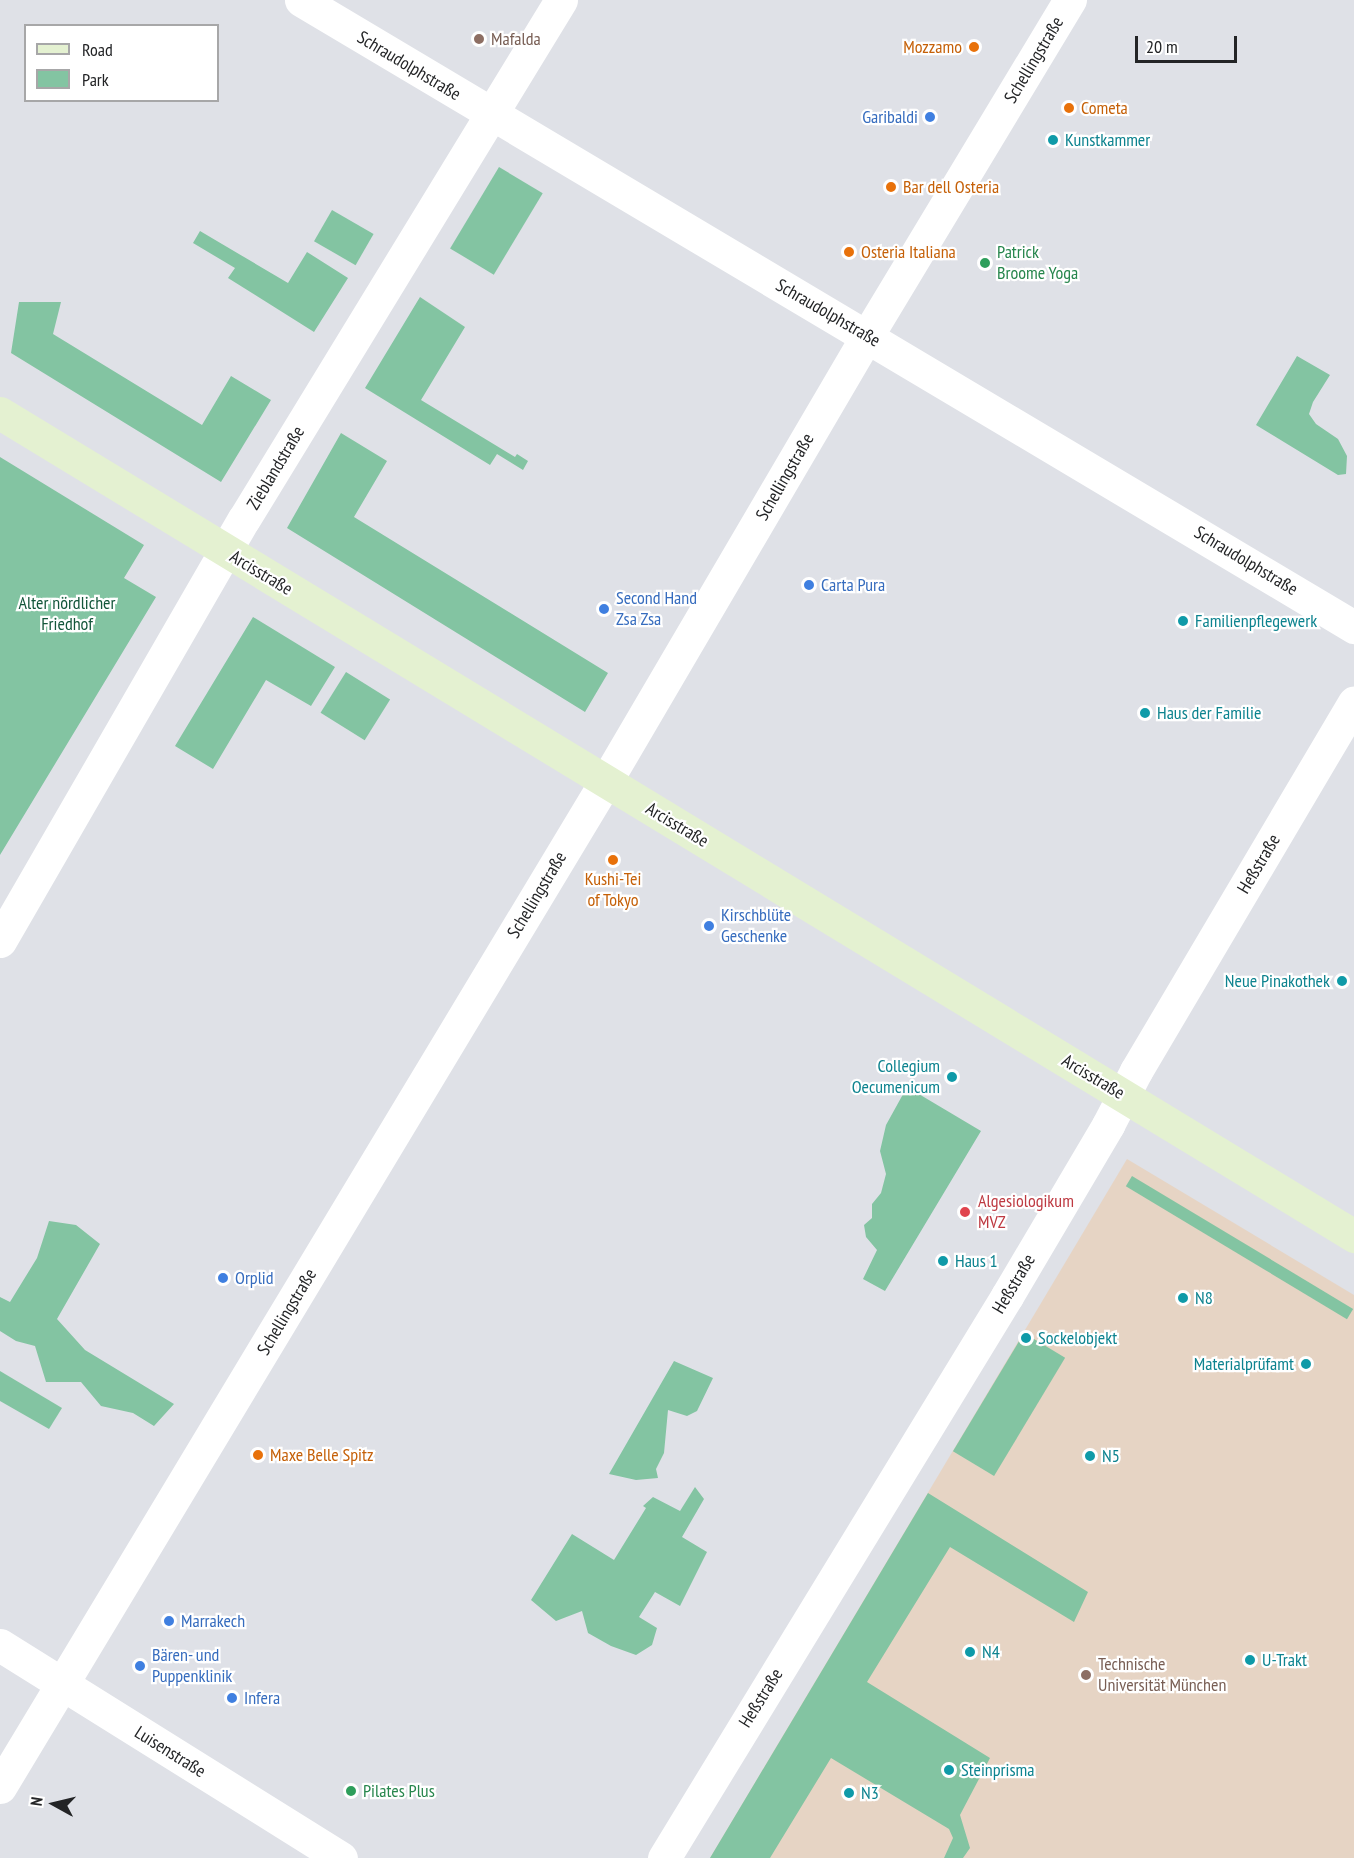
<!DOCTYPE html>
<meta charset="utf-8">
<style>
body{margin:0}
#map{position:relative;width:1354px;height:1858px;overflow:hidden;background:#dfe1e7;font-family:"PT Sans Narrow",sans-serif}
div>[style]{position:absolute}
.education>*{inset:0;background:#e6d4c4}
.green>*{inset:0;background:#83c4a2;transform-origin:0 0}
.street>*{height:33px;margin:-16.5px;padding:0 16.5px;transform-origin:16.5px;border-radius:16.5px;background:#fff}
.secondary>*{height:33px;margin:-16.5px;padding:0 16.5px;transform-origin:16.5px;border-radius:16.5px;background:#e4f1d1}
.dots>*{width:16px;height:16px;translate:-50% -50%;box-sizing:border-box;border:3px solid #fff;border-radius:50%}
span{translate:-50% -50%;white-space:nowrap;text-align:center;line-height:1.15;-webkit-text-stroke:4.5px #fff;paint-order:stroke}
.education-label{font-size:18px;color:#785e54}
.left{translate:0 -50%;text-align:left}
.food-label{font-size:18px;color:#c56008}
.right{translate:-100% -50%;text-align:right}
.street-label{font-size:18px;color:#232426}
.shop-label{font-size:18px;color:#366cbe}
.culture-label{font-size:18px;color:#0d838f}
.leisure-label{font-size:18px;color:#27864d}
.park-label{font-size:18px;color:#13563a}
.health-label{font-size:18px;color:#be3a42}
.legend{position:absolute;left:24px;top:24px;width:195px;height:78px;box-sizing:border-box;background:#fff;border:2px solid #a7a7a8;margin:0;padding:8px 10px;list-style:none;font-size:18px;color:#232426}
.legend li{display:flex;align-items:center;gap:12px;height:30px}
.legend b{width:30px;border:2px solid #a7a7a8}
.north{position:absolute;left:24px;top:1774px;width:60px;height:60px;-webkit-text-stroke:4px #fff;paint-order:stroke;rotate:278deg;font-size:16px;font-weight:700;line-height:24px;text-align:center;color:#232426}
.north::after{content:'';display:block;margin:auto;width:21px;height:27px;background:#232426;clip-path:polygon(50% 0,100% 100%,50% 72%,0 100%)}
.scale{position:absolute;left:1135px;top:36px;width:102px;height:27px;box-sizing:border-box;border:3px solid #232426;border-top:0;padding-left:8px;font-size:18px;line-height:21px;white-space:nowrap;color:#232426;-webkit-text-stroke:4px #fff;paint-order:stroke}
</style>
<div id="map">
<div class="education">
<i style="clip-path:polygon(1127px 1159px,1354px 1295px,1354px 1858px,710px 1858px)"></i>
</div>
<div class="green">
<i style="left:499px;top:167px;width:51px;height:95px;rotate:31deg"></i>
<i style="left:332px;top:210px;width:48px;height:36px;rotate:30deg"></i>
<i style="clip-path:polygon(200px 231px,288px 283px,307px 252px,348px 278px,314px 332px,228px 278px,235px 268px,193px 243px)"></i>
<i style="clip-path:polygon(420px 297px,465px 327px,421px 400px,515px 457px,517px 454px,528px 461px,523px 470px,497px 454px,490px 465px,365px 388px)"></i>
<i style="clip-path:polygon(19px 302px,61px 302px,53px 334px,202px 425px,231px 376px,271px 400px,221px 482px,11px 353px)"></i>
<i style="clip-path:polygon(1297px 356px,1330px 375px,1313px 402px,1309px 414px,1316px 424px,1338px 439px,1347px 456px,1346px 474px,1338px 475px,1256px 425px)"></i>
<i style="clip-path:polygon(341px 433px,387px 461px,354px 517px,608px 673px,585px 712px,287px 528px)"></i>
<i style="clip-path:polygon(0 457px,144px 545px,124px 578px,156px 597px,0 855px)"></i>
<i style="clip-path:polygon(253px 617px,335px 667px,311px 706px,266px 680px,213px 769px,175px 746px)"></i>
<i style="left:346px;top:672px;width:52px;height:48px;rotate:32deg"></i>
<i style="clip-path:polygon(907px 1087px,981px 1131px,885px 1291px,863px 1279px,877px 1250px,866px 1237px,864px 1225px,872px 1218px,872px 1204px,881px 1193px,886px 1174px,880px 1151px,886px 1125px)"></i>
<i style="left:1132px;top:1176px;width:258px;height:12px;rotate:31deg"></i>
<i style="clip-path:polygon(49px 1221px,76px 1225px,100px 1244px,57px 1319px,85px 1350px,174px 1404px,154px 1426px,133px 1413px,101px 1406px,81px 1382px,46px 1382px,35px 1346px,16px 1341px,0 1331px,0 1297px,10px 1302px,37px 1258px)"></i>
<i style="left:1024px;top:1333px;width:48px;height:138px;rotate:31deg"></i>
<i style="clip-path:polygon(674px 1361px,713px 1378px,697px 1411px,687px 1416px,668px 1410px,664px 1453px,656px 1469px,658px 1478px,636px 1480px,609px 1474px)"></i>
<i style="clip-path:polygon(0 1371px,62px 1408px,49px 1429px,0 1401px)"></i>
<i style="clip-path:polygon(695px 1487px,704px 1499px,682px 1537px,707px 1552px,680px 1606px,655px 1592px,639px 1617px,657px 1628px,652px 1645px,636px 1655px,611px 1646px,588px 1633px,582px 1611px,556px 1621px,531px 1600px,572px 1534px,614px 1560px,646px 1508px,643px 1506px,653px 1497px,680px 1511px)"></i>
<i style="clip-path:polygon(928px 1493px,1088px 1592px,1074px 1622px,950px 1547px,867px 1682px,990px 1758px,960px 1815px,970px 1848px,963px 1858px,944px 1858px,953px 1838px,949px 1829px,831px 1758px,770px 1858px,710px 1858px)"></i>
</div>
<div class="street">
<i style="left:301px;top:0;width:1226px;rotate:30.77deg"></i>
<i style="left:0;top:941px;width:487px;rotate:-60deg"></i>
<i style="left:244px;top:519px;width:608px;rotate:-58.58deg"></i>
<i style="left:0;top:1645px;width:402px;rotate:32deg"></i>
<i style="left:0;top:1787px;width:1174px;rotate:-58.94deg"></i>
<i style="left:606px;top:781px;width:516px;rotate:-59.61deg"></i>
<i style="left:867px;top:336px;width:393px;rotate:-58.9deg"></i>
<i style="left:664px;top:1858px;width:658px;rotate:-58.6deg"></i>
<i style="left:1007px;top:1296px;width:199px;rotate:-59.4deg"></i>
<i style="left:1108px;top:1125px;width:61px;rotate:-62.6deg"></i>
<i style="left:1136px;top:1071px;width:428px;rotate:-59.4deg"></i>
</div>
<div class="secondary">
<i style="left:0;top:413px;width:1585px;rotate:31.29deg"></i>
</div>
<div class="dots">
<i style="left:479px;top:39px;background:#8d6e63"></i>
<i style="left:974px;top:47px;background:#e8710a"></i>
<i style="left:1069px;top:108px;background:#e8710a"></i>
<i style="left:930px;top:117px;background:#3f7fe0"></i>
<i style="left:1053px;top:140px;background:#0f9aa8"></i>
<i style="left:891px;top:187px;background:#e8710a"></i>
<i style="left:849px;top:252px;background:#e8710a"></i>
<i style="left:985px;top:263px;background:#2e9e5b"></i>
<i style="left:809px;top:585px;background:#3f7fe0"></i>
<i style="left:604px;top:609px;background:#3f7fe0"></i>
<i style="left:1183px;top:621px;background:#0f9aa8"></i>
<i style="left:1145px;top:713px;background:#0f9aa8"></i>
<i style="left:613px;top:860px;background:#e8710a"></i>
<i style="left:709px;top:926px;background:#3f7fe0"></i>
<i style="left:1342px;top:981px;background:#0f9aa8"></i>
<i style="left:952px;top:1077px;background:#0f9aa8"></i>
<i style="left:965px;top:1212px;background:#e0444e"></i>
<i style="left:943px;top:1261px;background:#0f9aa8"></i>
<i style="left:223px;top:1278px;background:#3f7fe0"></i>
<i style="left:1183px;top:1298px;background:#0f9aa8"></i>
<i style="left:1026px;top:1338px;background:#0f9aa8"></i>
<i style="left:1306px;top:1364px;background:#0f9aa8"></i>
<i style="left:258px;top:1455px;background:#e8710a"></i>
<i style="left:1090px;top:1456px;background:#0f9aa8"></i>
<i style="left:169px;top:1621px;background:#3f7fe0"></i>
<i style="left:970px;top:1652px;background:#0f9aa8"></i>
<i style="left:1250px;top:1660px;background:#0f9aa8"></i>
<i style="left:140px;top:1666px;background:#3f7fe0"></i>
<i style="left:1086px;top:1675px;background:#8d6e63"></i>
<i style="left:232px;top:1698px;background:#3f7fe0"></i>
<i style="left:949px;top:1770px;background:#0f9aa8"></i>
<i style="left:351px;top:1791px;background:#2e9e5b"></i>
<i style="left:849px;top:1793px;background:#0f9aa8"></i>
</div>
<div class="education-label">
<span class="left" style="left:491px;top:39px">Mafalda</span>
<span class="left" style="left:1098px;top:1675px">Technische<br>Universität München</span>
</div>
<div class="food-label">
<span class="right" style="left:962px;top:47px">Mozzamo</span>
<span class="left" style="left:1081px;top:108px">Cometa</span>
<span class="left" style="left:903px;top:187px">Bar dell Osteria</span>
<span class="left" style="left:861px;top:252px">Osteria Italiana</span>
<span style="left:613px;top:890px">Kushi-Tei<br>of Tokyo</span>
<span class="left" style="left:270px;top:1455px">Maxe Belle Spitz</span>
</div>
<div class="street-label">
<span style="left:1034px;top:60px;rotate:-59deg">Schellingstraße</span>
<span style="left:409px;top:66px;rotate:31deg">Schraudolphstraße</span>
<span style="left:828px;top:313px;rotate:30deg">Schraudolphstraße</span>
<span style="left:276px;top:468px;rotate:-59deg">Zieblandstraße</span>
<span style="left:785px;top:477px;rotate:-60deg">Schellingstraße</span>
<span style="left:1246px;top:561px;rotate:31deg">Schraudolphstraße</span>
<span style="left:261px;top:573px;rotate:31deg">Arcisstraße</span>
<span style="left:677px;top:825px;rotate:31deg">Arcisstraße</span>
<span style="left:1259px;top:864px;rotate:-59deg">Heßstraße</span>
<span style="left:537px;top:895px;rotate:-59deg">Schellingstraße</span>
<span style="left:1093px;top:1077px;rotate:31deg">Arcisstraße</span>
<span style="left:1014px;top:1284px;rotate:-59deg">Heßstraße</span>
<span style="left:287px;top:1312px;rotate:-59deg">Schellingstraße</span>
<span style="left:761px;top:1698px;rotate:-58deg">Heßstraße</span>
<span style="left:170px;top:1752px;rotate:32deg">Luisenstraße</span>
</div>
<div class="shop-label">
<span class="right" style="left:918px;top:117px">Garibaldi</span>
<span class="left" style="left:821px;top:585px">Carta Pura</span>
<span class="left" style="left:616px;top:609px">Second Hand<br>Zsa Zsa</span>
<span class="left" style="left:721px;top:926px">Kirschblüte<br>Geschenke</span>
<span class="left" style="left:235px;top:1278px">Orplid</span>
<span class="left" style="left:181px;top:1621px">Marrakech</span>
<span class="left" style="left:152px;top:1666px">Bären- und<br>Puppenklinik</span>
<span class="left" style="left:244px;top:1698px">Infera</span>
</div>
<div class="culture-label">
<span class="left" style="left:1065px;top:140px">Kunstkammer</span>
<span class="left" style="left:1195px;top:621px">Familienpflegewerk</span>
<span class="left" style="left:1157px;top:713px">Haus der Familie</span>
<span class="right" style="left:1330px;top:981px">Neue Pinakothek</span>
<span class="right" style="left:940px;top:1077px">Collegium<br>Oecumenicum</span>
<span class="left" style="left:955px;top:1261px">Haus 1</span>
<span class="left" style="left:1195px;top:1298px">N8</span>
<span class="left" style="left:1038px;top:1338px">Sockelobjekt</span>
<span class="right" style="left:1294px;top:1364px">Materialprüfamt</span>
<span class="left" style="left:1102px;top:1456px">N5</span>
<span class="left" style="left:982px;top:1652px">N4</span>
<span class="left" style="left:1262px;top:1660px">U-Trakt</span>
<span class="left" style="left:961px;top:1770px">Steinprisma</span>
<span class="left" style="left:861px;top:1793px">N3</span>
</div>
<div class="leisure-label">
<span class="left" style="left:997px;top:263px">Patrick<br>Broome Yoga</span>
<span class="left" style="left:363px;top:1791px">Pilates Plus</span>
</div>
<div class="park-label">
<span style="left:67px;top:614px">Alter nördlicher<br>Friedhof</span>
</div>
<div class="health-label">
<span class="left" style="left:978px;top:1212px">Algesiologikum<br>MVZ</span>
</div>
<ul class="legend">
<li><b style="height:8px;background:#e4f1d1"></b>Road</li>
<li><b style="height:16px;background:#83c4a2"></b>Park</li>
</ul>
<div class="north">N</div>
<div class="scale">20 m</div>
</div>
